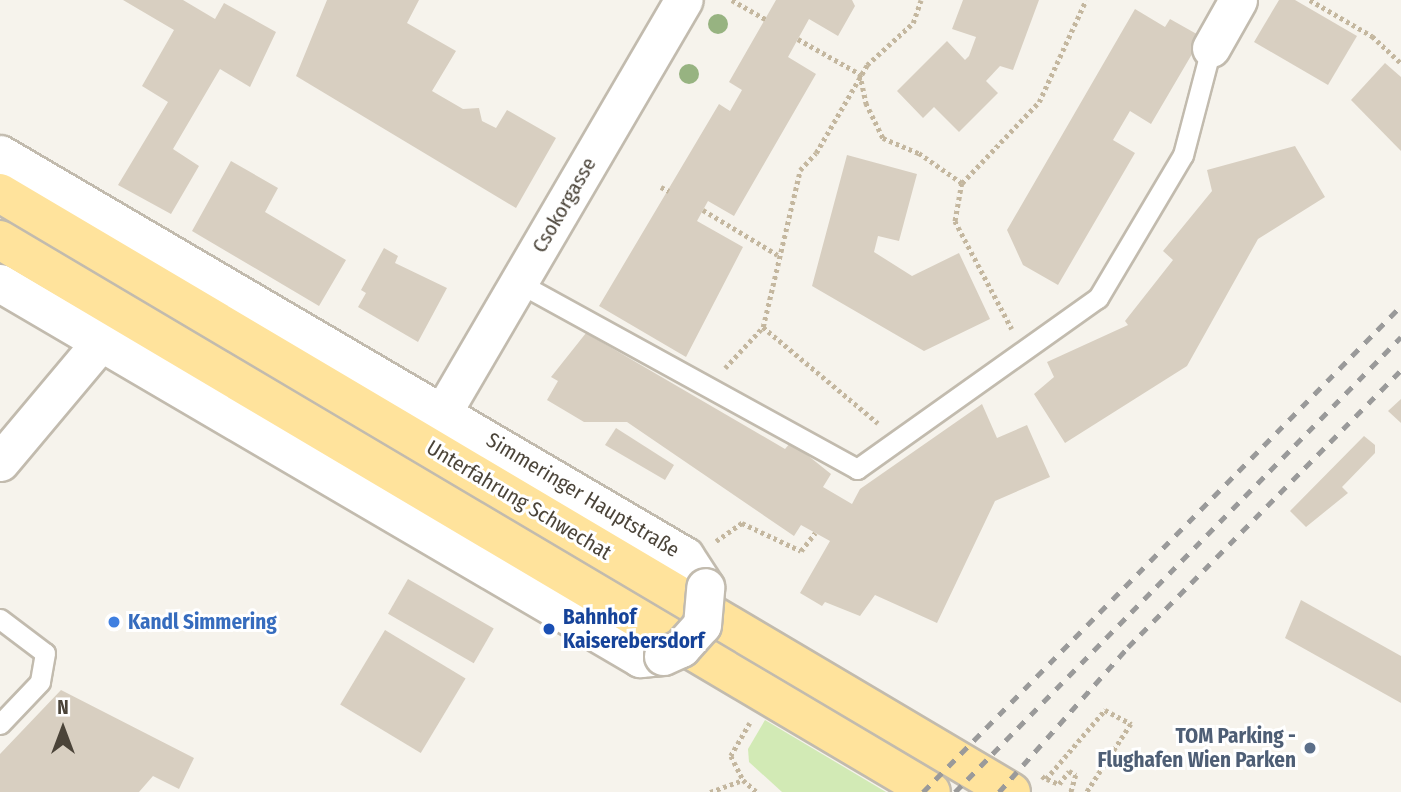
<!DOCTYPE html>
<html>
<head>
<meta charset="utf-8">
<style>
	body { margin:0 }
	#map { position:relative; width:1401px; height:792px; overflow:hidden; background:#f6f3ec; font-family:"Fira Sans Condensed",sans-serif }
	div>[style] { position:absolute }
	[style*='--x'] { left:calc(var(--x)*1px); top:calc(var(--y)*1px); width:calc(var(--w)*1px); rotate:calc(var(--a)*1deg) }
	.green>* { inset:0; background:#d2eab5 }
	.building>* { inset:0; background:#d8cfc1; transform-origin:0 0 }
	.path>* { height:4.5px; margin-top:-2.25px; transform-origin:0; background:repeating-linear-gradient(90deg,#c4b79f 0 3.5px,transparent 0 7px) }
	.roads { filter:drop-shadow(2px 0 #c2bbae) drop-shadow(-2px 0 #c2bbae) drop-shadow(0 2px #c2bbae) drop-shadow(0 -2px #c2bbae) }
	.lane>* { height:19px; margin:-9.5px; padding:0 9.5px; transform-origin:9.5px; border-radius:9.5px; background:#fff }
	.street>* { height:37px; margin:-18.5px; padding:0 18.5px; transform-origin:18.5px; border-radius:18.5px; background:#fff }
	.primary>* { height:38px; margin:-19px; padding:0 19px; transform-origin:19px; border-radius:19px; background:#ffe39c }
	.rail>* { height:5px; margin-top:-2.5px; transform-origin:0; background:repeating-linear-gradient(90deg,#9a9a9a 0 9px,transparent 0 18px) }
	.bridges { filter:drop-shadow(2px 0 #c2bbae) drop-shadow(-2px 0 #c2bbae) drop-shadow(0 2px #c2bbae) drop-shadow(0 -2px #c2bbae) }
	.street-bridge>* { height:37px; margin:-18.5px; padding:0 18.5px; transform-origin:18.5px; border-radius:18.5px; background:#fff }
	.trees>* { width:20px; height:20px; margin:-10px; border-radius:50%; background:#97b381 }
	.dots>* { width:19px; height:19px; translate:-50% -50%; box-sizing:border-box; border:4px solid #fff; border-radius:50% }
	span { translate:-50% -50%; white-space:nowrap; text-align:center; line-height:1.15; -webkit-text-stroke:6px #fff; paint-order:stroke }
	.street-label { font-size:21px; color:#4b4439 }
	.transit-label { font-size:21px; color:#164399; font-weight:700 }
	.left { translate:0 -50%; text-align:left }
	.shop-label { font-size:21px; color:#366cbe; font-weight:700 }
	.service-label { font-size:21px; color:#4e5e75; font-weight:700 }
	.right { translate:-100% -50%; text-align:right }
	.north { position:absolute; left:28px; top:694px; width:70px; height:70px; -webkit-text-stroke:5px #fff; paint-order:stroke; rotate:0deg; font-size:19px; font-weight:700; line-height:28px; text-align:center; color:#4b4439 }
	.north::after { content:''; display:block; margin:auto; width:24px; height:32px; background:#4b4439; clip-path:polygon(50% 0,100% 100%,50% 72%,0 100%) }
</style>
</head>
<body>
<div id="map">
	<div class="green">
		<div style="clip-path:polygon(765px 720px,886px 792px,782px 792px,749px 762px,748px 749px)"></div>
	</div>
	<div class="building">
		<div style="clip-path:polygon(123px 0,183px 0,215px 19px,224px 3px,276px 32px,250px 87px,220px 69px,173px 149px,199px 166px,171px 214px,118px 185px,168px 102px,142px 86px,174px 30px)"></div>
		<div style="clip-path:polygon(327px 0,419px 0,407px 23px,456px 51px,432px 91px,463px 109px,479px 108px,482px 121px,496px 128px,507px 110px,556px 138px,516px 208px,296px 76px)"></div>
		<div style="clip-path:polygon(776px 0,852px 0,855px 6px,838px 36px,809px 19px,788px 57px,816px 74px,734px 216px,708px 201px,697px 221px,743px 247px,686px 357px,599px 306px,719px 104px,730px 111px,742px 90px,729px 82px)"></div>
		<div style="clip-path:polygon(963px 0,1039px 0,1013px 70px,1000px 66px,986px 81px,998px 93px,959px 132px,934px 107px,923px 118px,897px 91px,947px 41px,965px 60px,969px 56px,976px 37px,952px 29px)"></div>
		<div style="clip-path:polygon(1279px 0,1295px 0,1357px 36px,1328px 85px,1254px 42px)"></div>
		<div style="clip-path:polygon(1135px 9px,1165px 27px,1170px 19px,1202px 37px,1151px 124px,1130px 111px,1113px 140px,1135px 153px,1058px 285px,1023px 265px,1007px 230px)"></div>
		<div style="clip-path:polygon(1385px 63px,1401px 77px,1401px 151px,1351px 100px)"></div>
		<div style="clip-path:polygon(1295px 146px,1325px 197px,1258px 239px,1187px 366px,1065px 443px,1034px 394px,1054px 377px,1047px 362px,1128px 325px,1125px 321px,1173px 260px,1163px 251px,1212px 191px,1207px 170px)"></div>
		<div style="clip-path:polygon(847px 155px,917px 174px,899px 241px,878px 236px,874px 252px,912px 276px,959px 253px,990px 319px,924px 351px,812px 286px)"></div>
		<div style="clip-path:polygon(231px 161px,278px 188px,265px 212px,346px 260px,319px 306px,192px 231px)"></div>
		<div style="clip-path:polygon(384px 248px,398px 256px,395px 263px,447px 288px,418px 342px,358px 307px,366px 293px,361px 290px)"></div>
		<div style="clip-path:polygon(586px 333px,785px 449px,791px 442px,831px 474px,823px 487px,852px 504px,860px 489px,982px 404px,997px 438px,1027px 425px,1050px 477px,995px 501px,937px 623px,875px 595px,860px 616px,825px 602px,822px 606px,800px 593px,830px 541px,801px 525px,794px 536px,627px 422px,584px 422px,547px 400px,558px 381px,551px 377px)"></div>
		<div style="clip-path:polygon(1401px 399px,1401px 423px,1388px 411px)"></div>
		<div style="clip-path:polygon(616px 428px,674px 465px,665px 480px,605px 445px)"></div>
		<div style="clip-path:polygon(1364px 436px,1375px 445px,1375px 453px,1342px 487px,1348px 493px,1306px 527px,1290px 511px)"></div>
		<div style="left:408px;top:579px;width:99px;height:40px;rotate:30deg"></div>
		<div style="clip-path:polygon(1301px 600px,1401px 656px,1401px 703px,1285px 638px)"></div>
		<div style="left:385px;top:630px;width:94px;height:87px;rotate:31deg"></div>
		<div style="clip-path:polygon(61px 690px,194px 758px,179px 789px,153px 776px,139px 792px,0 792px,0 754px)"></div>
	</div>
	<div class="path">
		<div style="--x:732;--y:0;--w:40;--a:29.7"></div>
		<div style="--x:1310;--y:0;--w:72;--a:30.1"></div>
		<div style="--x:1372;--y:36;--w:40;--a:43"></div>
		<div style="--x:798;--y:39;--w:71;--a:29.4"></div>
		<div style="--x:860;--y:74;--w:30;--a:78"></div>
		<div style="--x:866;--y:103;--w:39;--a:64"></div>
		<div style="--x:883;--y:138;--w:39;--a:23"></div>
		<div style="--x:919;--y:153;--w:52;--a:34.9"></div>
		<div style="--x:962;--y:183;--w:39;--a:100"></div>
		<div style="--x:955;--y:221;--w:122;--a:62.2"></div>
		<div style="--x:962;--y:183;--w:112;--a:-46.5"></div>
		<div style="--x:1039;--y:102;--w:112;--a:-65.3"></div>
		<div style="--x:661;--y:187;--w:9;--a:27"></div>
		<div style="--x:703;--y:210;--w:87;--a:31"></div>
		<div style="--x:763;--y:327;--w:150;--a:39.9"></div>
		<div style="--x:725;--y:368;--w:56;--a:-47.2"></div>
		<div style="--x:763;--y:327;--w:161;--a:-76.7"></div>
		<div style="--x:800;--y:170;--w:23;--a:-47"></div>
		<div style="--x:816;--y:153;--w:102;--a:-59.9"></div>
		<div style="--x:867;--y:65;--w:62;--a:-42.4"></div>
		<div style="--x:913;--y:23;--w:24;--a:-71"></div>
		<div style="--x:716;--y:541;--w:32;--a:-35"></div>
		<div style="--x:742;--y:523;--w:65;--a:25.4"></div>
		<div style="--x:801;--y:551;--w:23;--a:-52"></div>
		<div style="--x:750;--y:723;--w:38;--a:120"></div>
		<div style="--x:731;--y:756;--w:27;--a:63"></div>
		<div style="--x:743;--y:780;--w:18;--a:41"></div>
		<div style="--x:1042;--y:776;--w:5;--a:37"></div>
		<div style="--x:1046;--y:779;--w:91;--a:-49.5"></div>
		<div style="--x:1105;--y:710;--w:30;--a:28"></div>
		<div style="--x:1131;--y:724;--w:81;--a:122.9"></div>
		<div style="--x:1047;--y:779;--w:13;--a:23"></div>
		<div style="--x:1059;--y:784;--w:16;--a:-52"></div>
		<div style="--x:1069;--y:771;--w:8;--a:30"></div>
		<div style="--x:1076;--y:775;--w:18;--a:106"></div>
		<div style="--x:710;--y:792;--w:35;--a:-20"></div>
	</div>
	<div class="roads">
		<div class="lane">
			<div style="--x:519;--y:283;--w:386;--a:28.8"></div>
			<div style="--x:857;--y:469;--w:296;--a:-35.4"></div>
			<div style="--x:1098;--y:298;--w:166;--a:-59.3"></div>
			<div style="--x:1183;--y:155;--w:111;--a:-75.3"></div>
			<div style="--x:0;--y:619;--w:56;--a:37.1"></div>
			<div style="--x:45;--y:653;--w:29;--a:100"></div>
			<div style="--x:40;--y:682;--w:58;--a:133.6"></div>
		</div>
		<div class="street">
			<div style="--x:1211;--y:48;--w:55;--a:-60.6"></div>
			<div style="--x:0;--y:154;--w:794;--a:30.41"></div>
			<div style="--x:685;--y:556;--w:37;--a:57"></div>
			<div style="--x:0;--y:283;--w:742;--a:30.37"></div>
			<div style="--x:640;--y:658;--w:23;--a:-5"></div>
			<div style="--x:444;--y:410;--w:475;--a:-59.7"></div>
			<div style="--x:0;--y:462;--w:155;--a:-50"></div>
		</div>
		<div class="primary">
			<div style="--x:0;--y:193;--w:1175;--a:30.65"></div>
			<div style="--x:0;--y:240;--w:1082;--a:30.66"></div>
		</div>
	</div>
	<div class="rail">
		<div style="--x:923;--y:792;--w:682;--a:-45.48"></div>
		<div style="--x:955;--y:792;--w:637;--a:-45.57"></div>
		<div style="--x:999;--y:792;--w:194;--a:-48.3"></div>
		<div style="--x:1128;--y:647;--w:389;--a:-45.4"></div>
	</div>
	<div class="bridges">
		<div class="street-bridge">
			<div style="--x:663;--y:656;--w:20;--a:-24"></div>
			<div style="--x:681;--y:648;--w:31;--a:-48"></div>
			<div style="--x:702;--y:625;--w:38;--a:-85"></div>
		</div>
	</div>
	<div class="trees">
		<div style="left:718px;top:24px"></div>
		<div style="left:689px;top:74px"></div>
	</div>
	<div class="dots">
		<div style="left:114px;top:622px;background:#3f7fe0"></div>
		<div style="left:549px;top:629px;background:#1a4fb4"></div>
		<div style="left:1310px;top:748px;background:#5c6f8a"></div>
	</div>
	<div class="street-label">
		<span style="left:564px;top:205px;rotate:-60deg">Csokorgasse</span>
		<span style="left:583px;top:495px;rotate:31deg">Simmeringer Hauptstraße</span>
		<span style="left:519px;top:500px;rotate:31deg">Unterfahrung Schwechat</span>
	</div>
	<div class="transit-label">
		<span class="left" style="left:563px;top:629px">Bahnhof<br>Kaiserebersdorf</span>
	</div>
	<div class="shop-label">
		<span class="left" style="left:128px;top:622px">Kandl Simmering</span>
	</div>
	<div class="service-label">
		<span class="right" style="left:1296px;top:748px">TOM Parking -<br>Flughafen Wien Parken</span>
	</div>
	<div class="north">N</div>
</div>
</body>
</html>
